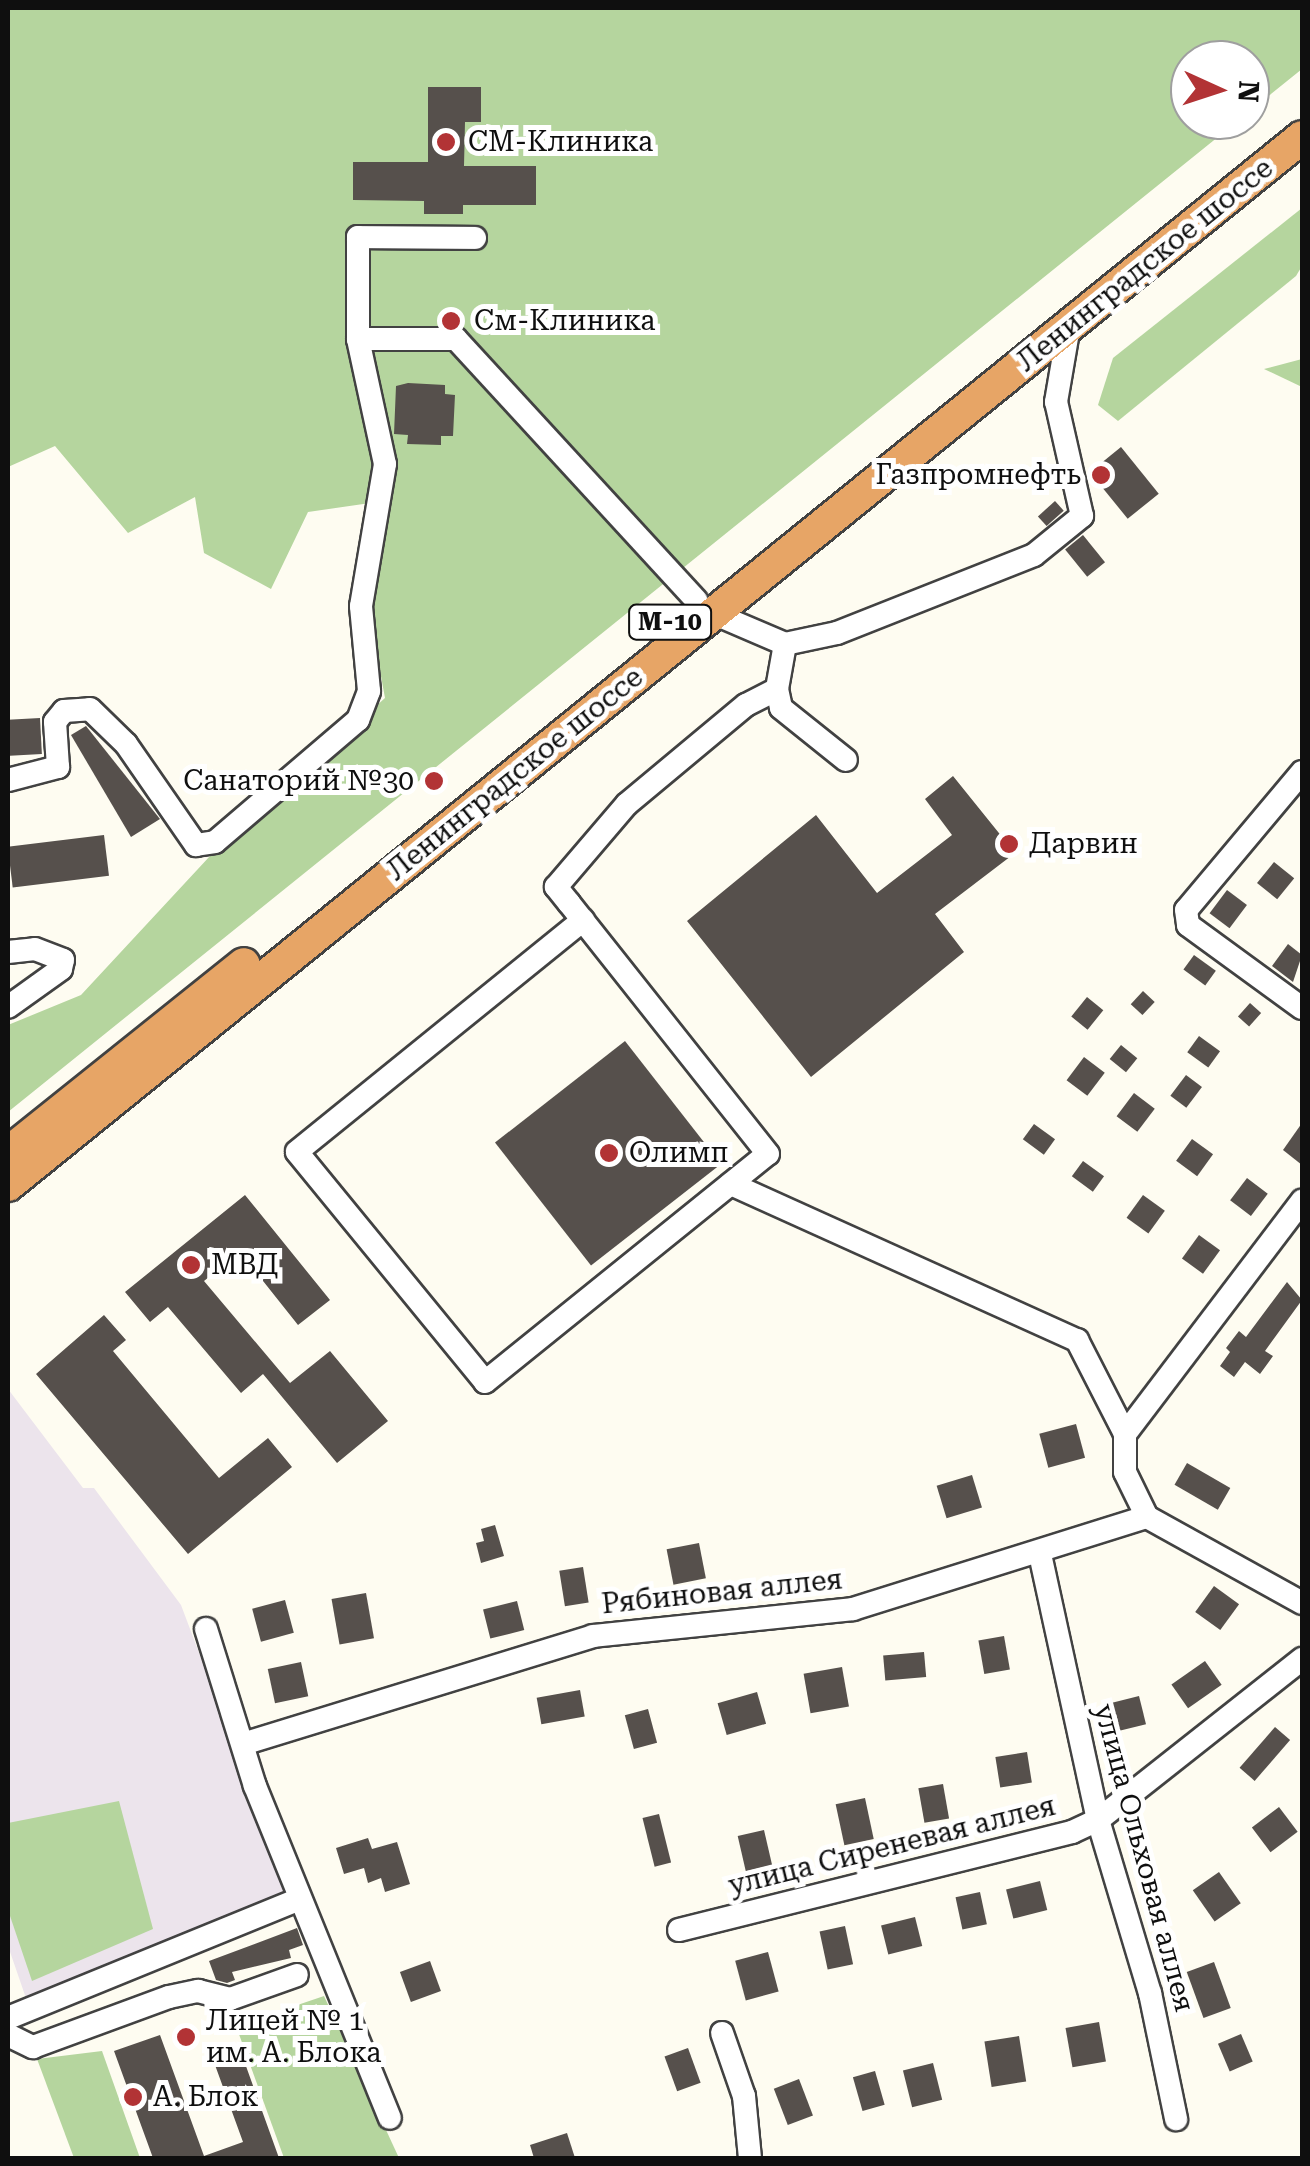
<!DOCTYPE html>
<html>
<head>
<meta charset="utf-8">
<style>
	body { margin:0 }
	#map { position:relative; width:1310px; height:2166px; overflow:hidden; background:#fefcf1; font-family:"Roboto Serif",serif }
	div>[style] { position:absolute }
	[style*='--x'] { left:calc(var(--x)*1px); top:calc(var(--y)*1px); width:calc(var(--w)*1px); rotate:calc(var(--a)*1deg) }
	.industrial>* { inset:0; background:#ece4ec }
	.forest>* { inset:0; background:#b5d59e }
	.building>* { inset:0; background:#56504c; transform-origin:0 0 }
	.roads { filter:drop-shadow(2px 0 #424242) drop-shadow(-2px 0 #424242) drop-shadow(0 2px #424242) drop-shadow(0 -2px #424242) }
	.minor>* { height:22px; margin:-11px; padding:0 11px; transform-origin:11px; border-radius:11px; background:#fff }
	.highway>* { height:32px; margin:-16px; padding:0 16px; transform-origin:16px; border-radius:16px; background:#e7a566 }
	.dots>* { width:28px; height:28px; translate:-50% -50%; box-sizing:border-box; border:5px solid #fff; border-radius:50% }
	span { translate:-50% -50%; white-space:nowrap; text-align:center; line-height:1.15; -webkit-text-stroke:10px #fff; paint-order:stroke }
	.shield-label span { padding:2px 8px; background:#fff; border:2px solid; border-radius:8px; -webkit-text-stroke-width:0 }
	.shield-label { font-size:25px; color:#0f0f0f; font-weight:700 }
	.poi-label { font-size:28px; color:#0f0f0f }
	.left { translate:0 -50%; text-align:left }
	.right { translate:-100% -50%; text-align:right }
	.street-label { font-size:28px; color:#0f0f0f }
	.frame { position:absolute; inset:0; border:10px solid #0f0f0f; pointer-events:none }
	.north { position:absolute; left:1170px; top:40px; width:100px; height:100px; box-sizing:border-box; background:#fff; border:2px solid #9f9f9f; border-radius:50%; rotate:93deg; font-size:28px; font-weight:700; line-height:40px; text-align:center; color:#0f0f0f }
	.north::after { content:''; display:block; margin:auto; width:35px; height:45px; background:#b23335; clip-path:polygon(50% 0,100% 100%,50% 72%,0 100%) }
</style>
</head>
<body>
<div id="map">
	<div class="industrial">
		<div style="clip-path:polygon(8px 1389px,83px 1488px,94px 1488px,181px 1605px,288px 1889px,28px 2004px,8px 1946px)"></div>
	</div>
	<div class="forest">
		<div style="clip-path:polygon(8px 8px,1302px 8px,1302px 69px,1250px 111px,1250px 60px,1190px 60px,1190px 120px,1239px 120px,8px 1112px,8px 1025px,81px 995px,210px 856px,385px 698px,368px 606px,391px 500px,308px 512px,271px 589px,204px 553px,195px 497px,128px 533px,55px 446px,8px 467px)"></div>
		<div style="clip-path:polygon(1302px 208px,1302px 266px,1296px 276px,1118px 421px,1098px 405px,1113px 358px)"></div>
		<div style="clip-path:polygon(1302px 359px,1302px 387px,1264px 369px)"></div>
		<div style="clip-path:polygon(119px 1801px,153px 1929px,32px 1981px,8px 1910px,8px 1823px)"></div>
		<div style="clip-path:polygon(324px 1996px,399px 2158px,284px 2158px,236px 2026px)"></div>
		<div style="clip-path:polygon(102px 2051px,140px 2158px,74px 2158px,37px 2059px)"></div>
	</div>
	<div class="building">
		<div style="clip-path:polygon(428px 87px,481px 87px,481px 122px,465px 122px,464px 166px,536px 166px,536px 205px,463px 205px,463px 214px,424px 214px,424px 201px,353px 200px,353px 162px,428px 162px)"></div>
		<div style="clip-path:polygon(408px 383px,445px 385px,445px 394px,455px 395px,453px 436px,441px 436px,441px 445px,407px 444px,408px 435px,394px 434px,396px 386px)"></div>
		<div style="left:1121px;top:447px;width:60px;height:40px;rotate:51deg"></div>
		<div style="left:1055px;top:501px;width:13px;height:23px;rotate:48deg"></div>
		<div style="left:1083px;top:535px;width:35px;height:23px;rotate:51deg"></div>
		<div style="left:40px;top:718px;width:36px;height:32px;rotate:87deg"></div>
		<div style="clip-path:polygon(86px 726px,160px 819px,131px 837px,71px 735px)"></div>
		<div style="clip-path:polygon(953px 776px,1015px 853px,935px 914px,964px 952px,811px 1077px,687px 921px,816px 815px,877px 893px,952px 835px,925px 799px)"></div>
		<div style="left:104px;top:835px;width:41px;height:97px;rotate:83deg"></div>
		<div style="left:1274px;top:862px;width:26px;height:27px;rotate:39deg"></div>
		<div style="left:1227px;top:890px;width:25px;height:29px;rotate:37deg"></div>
		<div style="clip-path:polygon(1288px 944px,1302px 955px,1293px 982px,1272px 966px)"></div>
		<div style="left:1194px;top:955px;width:27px;height:18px;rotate:36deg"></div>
		<div style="left:1143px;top:991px;width:16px;height:18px;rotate:43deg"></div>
		<div style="left:1087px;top:997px;width:21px;height:25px;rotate:39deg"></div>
		<div style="left:1250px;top:1003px;width:15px;height:18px;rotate:42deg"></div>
		<div style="left:1199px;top:1036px;width:26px;height:20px;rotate:36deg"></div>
		<div style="left:625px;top:1041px;width:156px;height:165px;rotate:52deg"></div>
		<div style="left:1121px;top:1045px;width:21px;height:18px;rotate:39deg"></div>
		<div style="left:1084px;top:1057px;width:26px;height:29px;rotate:37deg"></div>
		<div style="left:1186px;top:1075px;width:20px;height:26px;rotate:37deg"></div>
		<div style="left:1134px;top:1093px;width:26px;height:29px;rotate:37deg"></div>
		<div style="clip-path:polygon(1302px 1123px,1302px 1165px,1283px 1150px)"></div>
		<div style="left:1034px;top:1124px;width:26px;height:19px;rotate:36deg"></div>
		<div style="left:1192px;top:1139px;width:26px;height:27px;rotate:36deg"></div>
		<div style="left:1083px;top:1161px;width:26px;height:19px;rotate:36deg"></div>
		<div style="left:1247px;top:1178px;width:26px;height:28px;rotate:37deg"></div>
		<div style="clip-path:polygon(245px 1195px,330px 1300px,298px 1325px,240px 1252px,204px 1281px,290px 1383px,330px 1351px,388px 1421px,337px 1463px,263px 1374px,241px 1393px,168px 1307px,150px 1322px,125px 1292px)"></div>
		<div style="left:1143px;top:1195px;width:27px;height:28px;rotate:36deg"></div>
		<div style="left:1199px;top:1235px;width:26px;height:29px;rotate:36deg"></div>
		<div style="clip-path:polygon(1287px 1282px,1302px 1300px,1265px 1351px,1273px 1356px,1260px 1374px,1245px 1362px,1234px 1377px,1220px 1366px,1230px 1352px,1226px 1348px,1239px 1331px,1246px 1337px)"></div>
		<div style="clip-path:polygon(104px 1315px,126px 1340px,113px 1351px,219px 1478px,268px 1438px,292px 1467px,188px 1554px,36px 1374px)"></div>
		<div style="left:1076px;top:1424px;width:35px;height:38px;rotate:75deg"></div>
		<div style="left:1187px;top:1463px;width:50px;height:25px;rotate:30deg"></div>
		<div style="left:972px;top:1475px;width:34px;height:37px;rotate:73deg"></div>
		<div style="clip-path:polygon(495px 1525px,504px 1556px,481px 1563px,476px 1543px,484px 1541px,481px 1529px)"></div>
		<div style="left:699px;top:1543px;width:36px;height:33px;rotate:79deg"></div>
		<div style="left:583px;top:1567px;width:36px;height:24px;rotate:81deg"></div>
		<div style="left:1214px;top:1586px;width:31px;height:32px;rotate:36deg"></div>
		<div style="left:366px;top:1593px;width:46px;height:35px;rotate:80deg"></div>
		<div style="left:285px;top:1600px;width:34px;height:34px;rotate:75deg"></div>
		<div style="left:517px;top:1601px;width:30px;height:35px;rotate:76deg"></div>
		<div style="left:1004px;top:1636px;width:34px;height:26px;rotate:80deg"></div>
		<div style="left:924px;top:1652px;width:25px;height:41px;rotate:85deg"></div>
		<div style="left:1205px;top:1661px;width:29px;height:41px;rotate:55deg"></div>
		<div style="left:301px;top:1662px;width:35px;height:34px;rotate:78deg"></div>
		<div style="left:842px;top:1667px;width:40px;height:39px;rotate:80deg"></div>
		<div style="left:580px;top:1690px;width:27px;height:44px;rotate:80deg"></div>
		<div style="left:757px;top:1692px;width:33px;height:41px;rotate:74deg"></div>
		<div style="left:1139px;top:1696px;width:29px;height:41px;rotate:76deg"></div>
		<div style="left:648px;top:1709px;width:35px;height:24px;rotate:75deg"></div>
		<div style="left:1275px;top:1727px;width:20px;height:54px;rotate:41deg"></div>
		<div style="left:1027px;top:1752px;width:31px;height:32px;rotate:81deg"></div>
		<div style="left:943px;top:1784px;width:35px;height:25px;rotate:80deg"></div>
		<div style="left:865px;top:1798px;width:42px;height:30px;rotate:78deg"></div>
		<div style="left:1279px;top:1807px;width:31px;height:34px;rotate:53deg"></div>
		<div style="left:659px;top:1814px;width:50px;height:17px;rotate:76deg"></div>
		<div style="left:764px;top:1830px;width:36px;height:27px;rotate:77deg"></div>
		<div style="clip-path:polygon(368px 1838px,372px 1849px,397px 1842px,410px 1884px,385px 1892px,381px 1878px,368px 1883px,364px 1868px,344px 1874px,336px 1848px)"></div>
		<div style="left:1219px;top:1872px;width:38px;height:32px;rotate:55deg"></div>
		<div style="left:1040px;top:1881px;width:30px;height:35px;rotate:76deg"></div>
		<div style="left:980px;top:1892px;width:33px;height:25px;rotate:78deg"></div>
		<div style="left:915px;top:1917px;width:30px;height:35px;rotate:76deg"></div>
		<div style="left:845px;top:1926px;width:39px;height:26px;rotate:78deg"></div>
		<div style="clip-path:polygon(297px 1928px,303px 1945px,289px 1950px,291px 1958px,232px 1972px,235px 1980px,227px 1983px,216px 1980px,209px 1961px)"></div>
		<div style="left:768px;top:1952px;width:41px;height:34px;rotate:75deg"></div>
		<div style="left:430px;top:1961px;width:32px;height:32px;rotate:70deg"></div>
		<div style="left:1214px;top:1962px;width:49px;height:29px;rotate:70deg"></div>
		<div style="left:1099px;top:2022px;width:40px;height:34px;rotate:80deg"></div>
		<div style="left:1241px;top:2034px;width:30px;height:25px;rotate:67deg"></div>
		<div style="clip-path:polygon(160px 2035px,204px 2156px,243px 2142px,215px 2065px,242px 2055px,279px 2158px,153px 2158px,114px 2051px)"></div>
		<div style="left:1019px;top:2036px;width:46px;height:35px;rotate:81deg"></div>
		<div style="left:688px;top:2048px;width:37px;height:25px;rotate:70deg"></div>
		<div style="left:933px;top:2063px;width:38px;height:31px;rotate:76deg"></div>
		<div style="left:875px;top:2071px;width:35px;height:23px;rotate:74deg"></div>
		<div style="left:799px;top:2079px;width:39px;height:27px;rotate:69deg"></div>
		<div style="clip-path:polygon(567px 2133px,575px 2158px,534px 2158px,530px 2145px)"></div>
	</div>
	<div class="roads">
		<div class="minor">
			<div style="--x:358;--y:339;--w:102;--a:-90"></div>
			<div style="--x:358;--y:237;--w:117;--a:0.5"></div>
			<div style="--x:715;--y:614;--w:76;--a:23.2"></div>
			<div style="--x:785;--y:644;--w:53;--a:-11.9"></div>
			<div style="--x:837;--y:633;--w:212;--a:-21.6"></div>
			<div style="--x:1034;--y:555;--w:62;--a:-39.1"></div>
			<div style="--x:1082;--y:516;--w:117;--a:-102.8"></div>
			<div style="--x:1056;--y:402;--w:77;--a:-80.3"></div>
			<div style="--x:785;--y:644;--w:46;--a:100.1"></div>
			<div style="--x:777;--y:689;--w:19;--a:78"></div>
			<div style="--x:781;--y:708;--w:83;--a:38.7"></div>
			<div style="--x:1302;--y:772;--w:180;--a:130"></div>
			<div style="--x:1186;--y:910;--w:15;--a:82"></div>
			<div style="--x:1188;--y:925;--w:141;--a:36.1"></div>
			<div style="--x:8;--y:780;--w:52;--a:-14.6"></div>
			<div style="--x:58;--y:767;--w:45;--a:-93.8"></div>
			<div style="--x:55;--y:722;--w:14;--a:-51"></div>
			<div style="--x:64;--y:711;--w:26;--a:-4"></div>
			<div style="--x:90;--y:709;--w:50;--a:44.2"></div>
			<div style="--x:126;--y:744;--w:123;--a:55.3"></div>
			<div style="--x:196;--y:845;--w:19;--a:-9"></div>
			<div style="--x:215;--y:842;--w:188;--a:-40.5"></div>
			<div style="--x:358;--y:720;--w:31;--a:-69"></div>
			<div style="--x:369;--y:691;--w:85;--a:-95.4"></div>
			<div style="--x:361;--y:606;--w:144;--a:-80.4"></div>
			<div style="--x:385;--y:464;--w:128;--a:-102.2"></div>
			<div style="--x:358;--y:339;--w:98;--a:0"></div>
			<div style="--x:456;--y:339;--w:355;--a:47.4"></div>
			<div style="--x:583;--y:920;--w:368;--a:141"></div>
			<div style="--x:297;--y:1152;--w:297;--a:50.7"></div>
			<div style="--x:485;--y:1382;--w:363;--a:-38.9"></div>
			<div style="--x:768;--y:1154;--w:320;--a:-128.4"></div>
			<div style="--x:569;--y:903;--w:21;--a:-129"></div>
			<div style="--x:556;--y:887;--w:109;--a:-49.5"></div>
			<div style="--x:627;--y:804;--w:155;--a:-39.8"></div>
			<div style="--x:746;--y:705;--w:35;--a:-27"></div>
			<div style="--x:8;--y:952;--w:27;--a:-6"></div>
			<div style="--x:35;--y:949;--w:30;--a:21"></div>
			<div style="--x:63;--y:960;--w:9;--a:103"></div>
			<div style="--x:61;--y:969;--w:65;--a:144.4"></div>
			<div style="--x:731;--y:1184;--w:380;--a:24.3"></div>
			<div style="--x:1077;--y:1340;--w:106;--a:62.9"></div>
			<div style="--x:1147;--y:1517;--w:50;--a:-116.1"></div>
			<div style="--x:1125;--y:1472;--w:38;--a:-90"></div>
			<div style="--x:1125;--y:1434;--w:293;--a:-52.8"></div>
			<div style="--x:1147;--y:1517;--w:177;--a:29"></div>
			<div style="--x:1040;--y:1554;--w:272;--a:77.7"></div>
			<div style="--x:1098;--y:1820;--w:181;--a:73.3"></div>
			<div style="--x:1150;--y:1993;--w:129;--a:78.3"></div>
			<div style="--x:206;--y:1629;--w:164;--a:72.7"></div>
			<div style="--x:255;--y:1786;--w:358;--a:67.9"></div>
			<div style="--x:246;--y:1743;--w:363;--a:-17.1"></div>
			<div style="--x:593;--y:1636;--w:261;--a:-5.9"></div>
			<div style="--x:853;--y:1609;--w:308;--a:-17.4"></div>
			<div style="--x:679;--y:1930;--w:405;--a:-14"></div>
			<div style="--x:1072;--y:1832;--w:29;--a:-25"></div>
			<div style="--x:1098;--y:1820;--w:260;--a:-38.3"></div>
			<div style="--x:8;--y:2018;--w:315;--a:-22.2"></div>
			<div style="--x:722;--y:2033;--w:67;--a:70.8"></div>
			<div style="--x:744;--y:2096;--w:62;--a:84.5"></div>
			<div style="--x:8;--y:2035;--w:28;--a:26"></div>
			<div style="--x:33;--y:2047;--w:145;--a:-20.2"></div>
			<div style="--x:169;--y:1997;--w:30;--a:-12"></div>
			<div style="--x:198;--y:1991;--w:33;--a:14"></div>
			<div style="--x:230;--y:1999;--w:71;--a:-19.7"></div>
		</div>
		<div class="highway">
			<div style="--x:8;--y:1153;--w:302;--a:-38.7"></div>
			<div style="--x:8;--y:1185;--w:1665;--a:-39"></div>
		</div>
	</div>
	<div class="dots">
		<div style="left:446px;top:142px;background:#b23335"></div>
		<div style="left:451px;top:321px;background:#b23335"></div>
		<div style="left:1101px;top:475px;background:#b23335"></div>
		<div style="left:434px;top:781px;background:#b23335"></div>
		<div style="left:1009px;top:844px;background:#b23335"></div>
		<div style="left:609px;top:1153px;background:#b23335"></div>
		<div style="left:191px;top:1265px;background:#b23335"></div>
		<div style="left:186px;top:2037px;background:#b23335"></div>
		<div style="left:133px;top:2097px;background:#b23335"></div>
	</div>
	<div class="shield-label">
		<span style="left:670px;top:622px">М-10</span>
	</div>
	<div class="poi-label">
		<span class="left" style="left:468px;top:142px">СМ-Клиника</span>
		<span class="left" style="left:474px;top:321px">См-Клиника</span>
		<span class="right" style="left:1081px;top:475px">Газпромнефть</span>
		<span class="right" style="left:414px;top:781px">Санаторий №30</span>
		<span class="left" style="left:1029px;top:844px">Дарвин</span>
		<span class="left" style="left:629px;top:1153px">Олимп</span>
		<span class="left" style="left:211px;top:1265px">МВД</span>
		<span class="left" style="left:206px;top:2037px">Лицей № 1<br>им. А. Блока</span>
		<span class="left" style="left:153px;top:2097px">А. Блок</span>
	</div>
	<div class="street-label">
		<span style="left:1145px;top:265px;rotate:-39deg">Ленинградское шоссе</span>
		<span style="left:515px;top:774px;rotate:-39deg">Ленинградское шоссе</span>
		<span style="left:722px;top:1592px;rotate:-6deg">Рябиновая аллея</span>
		<span style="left:892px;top:1846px;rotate:-14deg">улица Сиреневая аллея</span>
		<span style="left:1144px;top:1858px;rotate:75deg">улица Ольховая аллея</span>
	</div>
	<div class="frame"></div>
	<div class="north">N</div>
</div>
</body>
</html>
